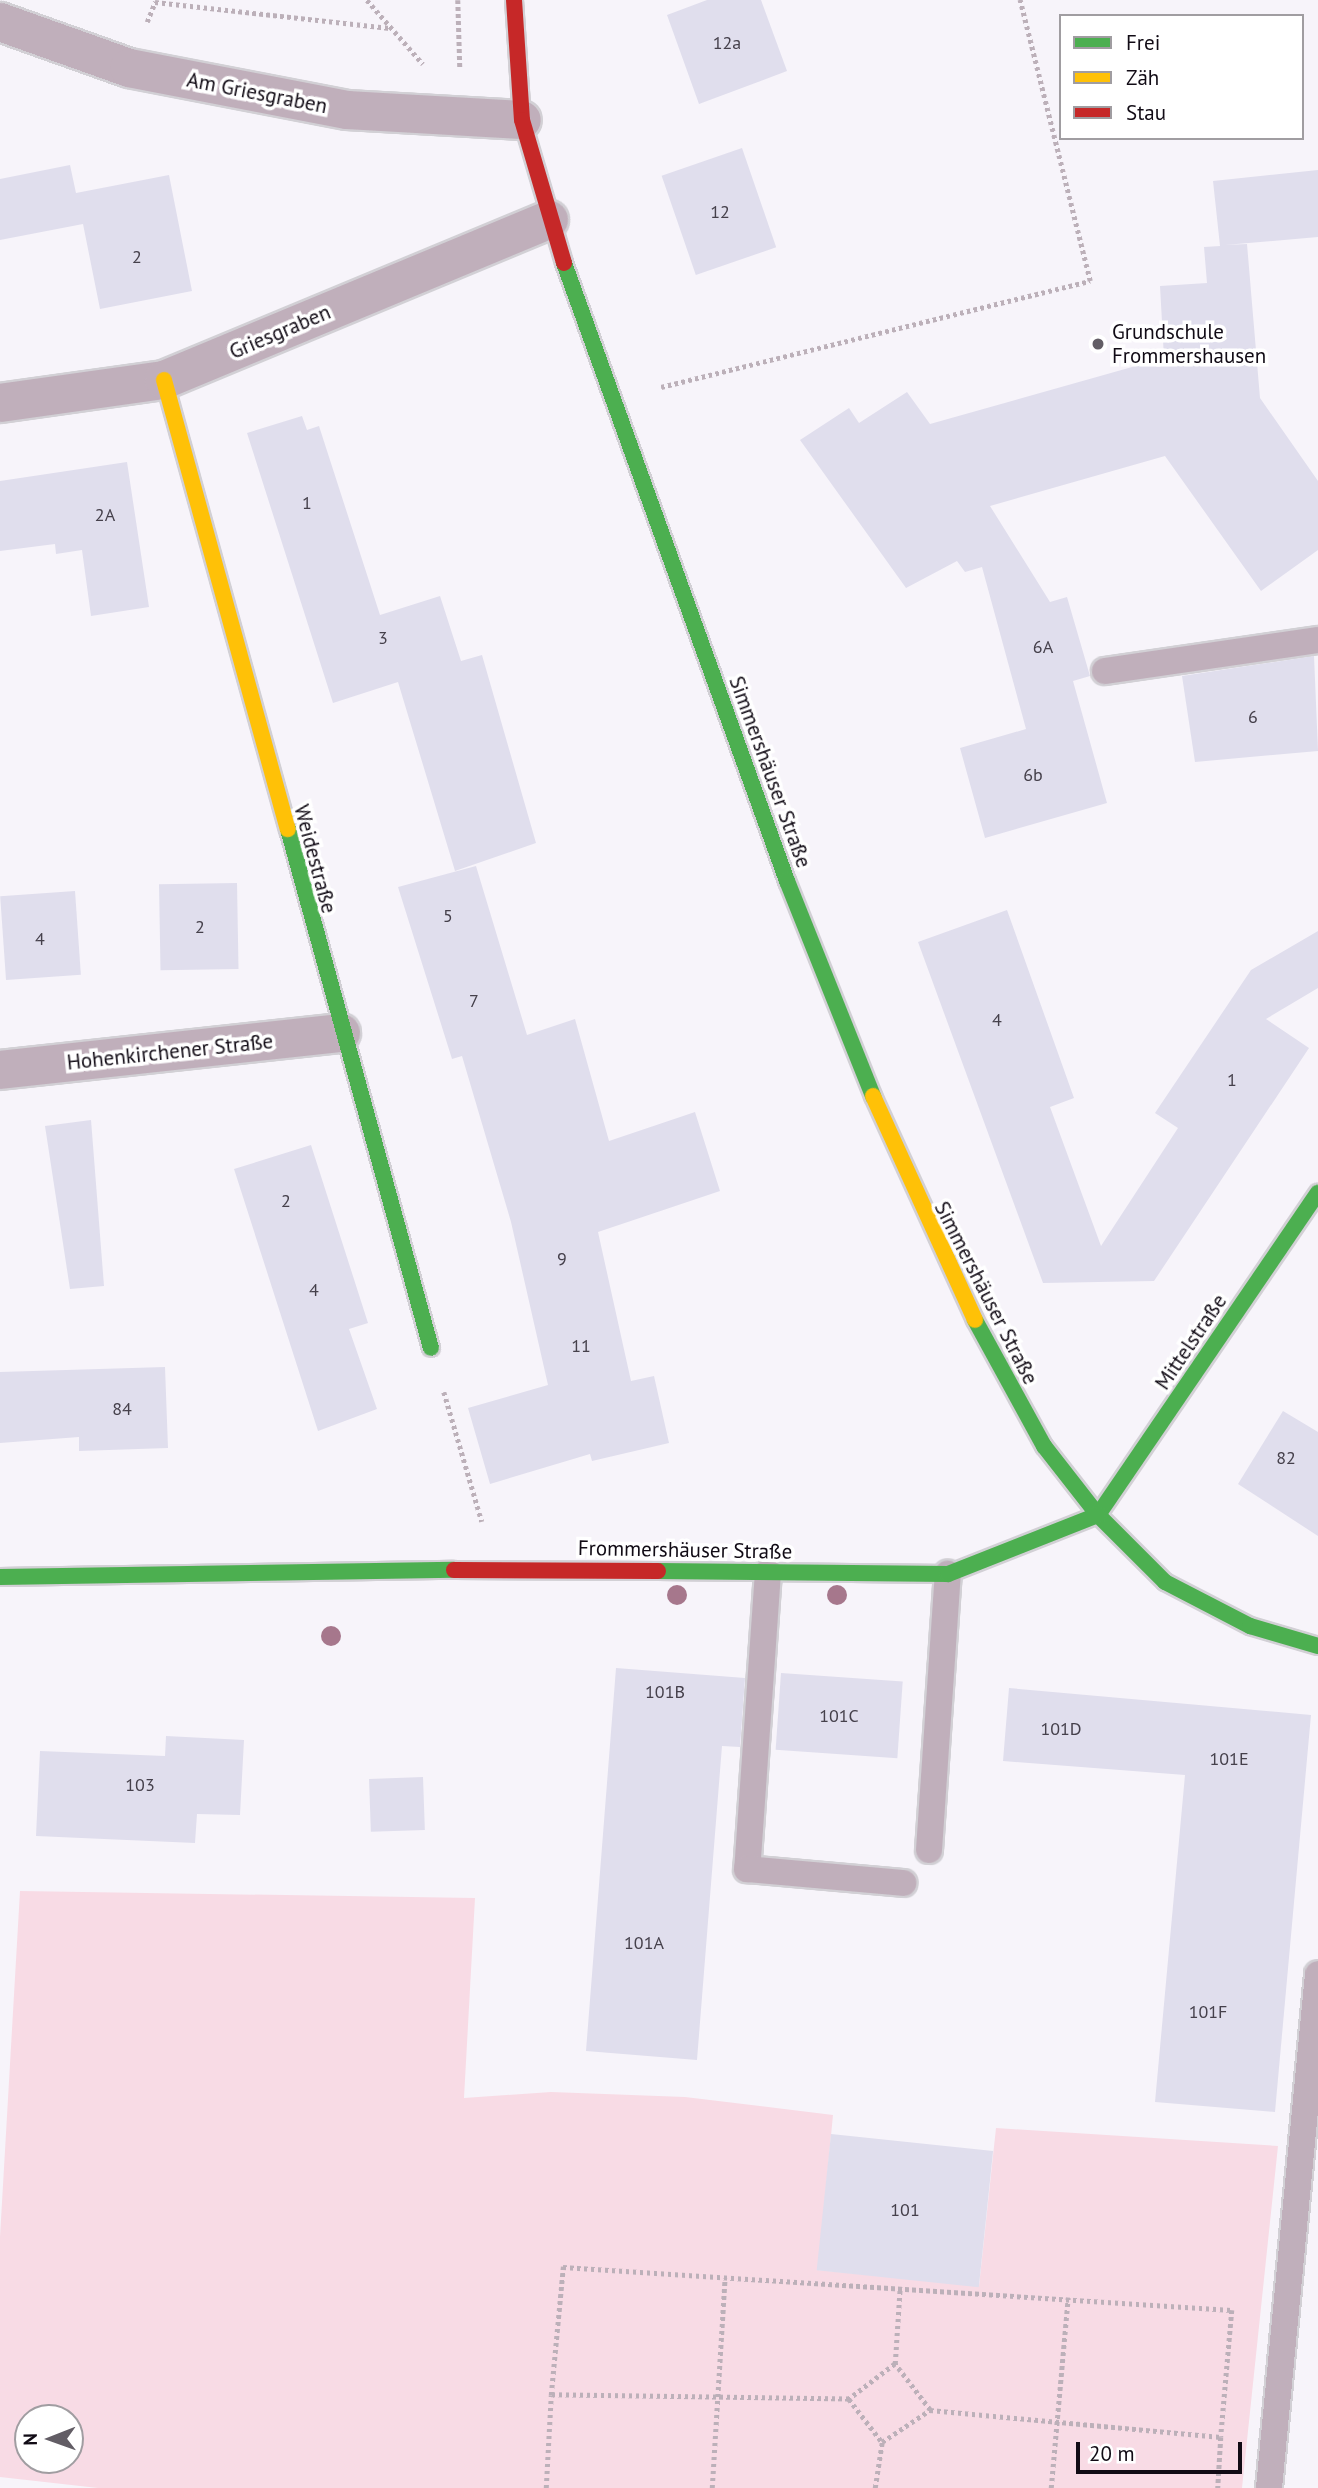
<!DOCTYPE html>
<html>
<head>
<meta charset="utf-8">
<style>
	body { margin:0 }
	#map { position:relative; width:1318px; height:2488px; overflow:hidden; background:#f7f4fa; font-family:"PT Sans",sans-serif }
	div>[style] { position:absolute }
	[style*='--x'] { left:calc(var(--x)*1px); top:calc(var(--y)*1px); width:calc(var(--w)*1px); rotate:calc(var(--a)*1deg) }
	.green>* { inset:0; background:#f8dbe5 }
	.building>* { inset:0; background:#e0deed; transform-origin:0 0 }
	.path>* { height:4.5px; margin-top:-2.25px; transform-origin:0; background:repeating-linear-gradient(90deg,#bcb0b9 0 3.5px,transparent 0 7px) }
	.roads { filter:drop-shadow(2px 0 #d2d0d5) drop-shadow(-2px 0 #d2d0d5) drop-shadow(0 2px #d2d0d5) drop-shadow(0 -2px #d2d0d5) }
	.lane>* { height:26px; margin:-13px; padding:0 13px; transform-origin:13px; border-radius:13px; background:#c0afbb }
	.street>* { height:38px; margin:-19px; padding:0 19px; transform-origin:19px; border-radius:19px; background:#c0afbb }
	.fast>* { height:16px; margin:-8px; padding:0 8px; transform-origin:8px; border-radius:8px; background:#4caf50 }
	.slow>* { height:16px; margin:-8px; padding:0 8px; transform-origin:8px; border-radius:8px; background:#ffc107 }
	.jam>* { height:16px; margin:-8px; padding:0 8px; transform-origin:8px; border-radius:8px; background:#c62828 }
	.trees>* { width:20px; height:20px; margin:-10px; border-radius:50%; background:#a6778c }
	.dots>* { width:19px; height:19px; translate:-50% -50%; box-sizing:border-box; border:4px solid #fff; border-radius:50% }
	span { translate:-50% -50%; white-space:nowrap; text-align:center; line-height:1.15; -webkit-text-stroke:7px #fff; paint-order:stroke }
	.number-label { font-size:18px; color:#45404b }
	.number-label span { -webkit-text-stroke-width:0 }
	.street-label { font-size:21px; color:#110b15 }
	.poi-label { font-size:21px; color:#110b15 }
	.left { translate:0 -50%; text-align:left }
	.legend { position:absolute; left:1059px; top:14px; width:245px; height:126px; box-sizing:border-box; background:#fff; border:2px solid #a09da1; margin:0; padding:9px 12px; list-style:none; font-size:21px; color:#110b15 }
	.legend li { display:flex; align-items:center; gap:14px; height:35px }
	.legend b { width:35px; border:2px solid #a09da1 }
	.north { position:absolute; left:14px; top:2404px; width:70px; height:70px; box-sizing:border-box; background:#fff; border:2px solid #a09da1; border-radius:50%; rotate:269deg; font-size:19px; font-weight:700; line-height:28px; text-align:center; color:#110b15 }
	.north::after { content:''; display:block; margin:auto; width:24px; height:32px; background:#625d65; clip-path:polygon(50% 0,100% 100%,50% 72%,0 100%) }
	.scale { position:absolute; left:1076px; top:2442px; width:166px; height:32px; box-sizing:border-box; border:4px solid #110b15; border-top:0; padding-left:9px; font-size:21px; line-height:24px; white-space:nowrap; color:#110b15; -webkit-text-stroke:5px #fff; paint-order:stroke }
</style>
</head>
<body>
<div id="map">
	<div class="green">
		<div style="clip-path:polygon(evenodd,20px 1891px,475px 1898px,464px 2098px,551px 2092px,685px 2097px,833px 2115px,818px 2270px,979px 2286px,996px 2128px,1278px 2146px,1242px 2488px,98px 2488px,0 2477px,0 2237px,20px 1891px,28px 2418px,70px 2418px,70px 2460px,28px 2460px,28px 2418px)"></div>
	</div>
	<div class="building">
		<div style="clip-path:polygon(707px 0,761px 0,787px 71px,699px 104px,667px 15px)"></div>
		<div style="left:742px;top:148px;width:105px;height:85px;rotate:71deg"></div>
		<div style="clip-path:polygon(70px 165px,76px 193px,169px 175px,192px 291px,100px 309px,83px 224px,0 240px,0 179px)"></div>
		<div style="clip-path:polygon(1318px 170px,1318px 237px,1225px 245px,1247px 244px,1260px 398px,1318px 481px,1318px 550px,1261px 591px,1165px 456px,990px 506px,1050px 602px,1067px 597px,1090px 676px,1073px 681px,1107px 803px,985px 838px,960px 748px,1026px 729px,982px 567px,965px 572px,957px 561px,906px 588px,800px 440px,849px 408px,859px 423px,907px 392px,930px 424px,1164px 358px,1160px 286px,1207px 283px,1204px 247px,1220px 246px,1213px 181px)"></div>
		<div style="clip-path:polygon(302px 416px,307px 430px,319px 426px,380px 615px,440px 596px,461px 661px,482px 655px,536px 843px,455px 871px,398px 682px,333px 703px,247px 433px)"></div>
		<div style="clip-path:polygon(127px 462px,149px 607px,91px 616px,82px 550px,56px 554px,55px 544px,0 551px,0 481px)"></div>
		<div style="clip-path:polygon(1314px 656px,1318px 751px,1195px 762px,1182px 676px)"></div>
		<div style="clip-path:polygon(476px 866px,527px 1035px,575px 1019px,609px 1141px,695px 1112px,720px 1191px,598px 1232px,631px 1381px,654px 1376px,669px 1443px,592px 1461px,590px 1454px,490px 1484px,468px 1408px,548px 1385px,511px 1222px,462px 1056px,452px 1059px,398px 887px)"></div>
		<div style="left:237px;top:883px;width:86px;height:78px;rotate:89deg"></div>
		<div style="left:75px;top:891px;width:84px;height:75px;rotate:86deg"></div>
		<div style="clip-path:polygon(1007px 910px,1074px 1098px,1050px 1107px,1101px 1246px,1178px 1128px,1155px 1113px,1251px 970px,1318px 931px,1318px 988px,1266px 1019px,1309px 1048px,1154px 1281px,1043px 1283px,918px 942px)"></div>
		<div style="clip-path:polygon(91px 1120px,104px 1286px,70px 1289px,45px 1126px)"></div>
		<div style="clip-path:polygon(311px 1145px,368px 1323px,349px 1329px,377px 1409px,318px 1431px,234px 1169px)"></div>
		<div style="clip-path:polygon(165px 1367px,168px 1448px,79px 1451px,79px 1437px,0 1443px,0 1372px)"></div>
		<div style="clip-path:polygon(1283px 1411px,1318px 1432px,1318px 1536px,1238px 1484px)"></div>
		<div style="clip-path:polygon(616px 1668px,745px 1678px,740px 1747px,722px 1746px,697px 2060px,586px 2051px)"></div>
		<div style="left:781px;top:1673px;width:122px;height:77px;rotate:4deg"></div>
		<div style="clip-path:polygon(1009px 1688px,1311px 1715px,1275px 2112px,1155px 2102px,1185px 1775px,1003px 1761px)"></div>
		<div style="clip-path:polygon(166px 1736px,244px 1740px,240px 1815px,197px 1814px,195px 1843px,36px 1836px,40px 1751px,165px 1756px)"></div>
		<div style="left:423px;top:1777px;width:53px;height:54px;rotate:88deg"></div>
		<div style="left:831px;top:2134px;width:163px;height:137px;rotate:6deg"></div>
	</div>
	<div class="path">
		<div style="--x:367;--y:0;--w:85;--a:48.8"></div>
		<div style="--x:458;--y:0;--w:69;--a:88.3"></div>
		<div style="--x:147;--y:22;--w:22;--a:-68"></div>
		<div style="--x:155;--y:2;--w:236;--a:6.3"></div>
		<div style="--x:661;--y:387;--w:442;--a:-13.9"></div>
		<div style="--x:1090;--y:281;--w:290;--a:-104"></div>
		<div style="--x:444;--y:1392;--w:135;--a:73.7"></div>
		<div style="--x:895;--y:2364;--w:77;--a:-86.3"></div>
		<div style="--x:849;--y:2399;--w:54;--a:52.5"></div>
		<div style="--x:882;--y:2442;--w:58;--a:-33.7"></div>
		<div style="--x:930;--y:2410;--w:58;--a:-127.3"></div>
		<div style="--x:895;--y:2364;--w:58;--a:142.7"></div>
		<div style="--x:849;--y:2399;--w:298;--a:-179.2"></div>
		<div style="--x:551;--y:2395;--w:129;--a:-84.6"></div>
		<div style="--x:563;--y:2267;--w:670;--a:3.68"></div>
		<div style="--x:1232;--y:2310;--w:127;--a:95"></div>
		<div style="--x:930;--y:2410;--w:292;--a:5.3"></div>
		<div style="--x:1221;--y:2437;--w:51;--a:93.4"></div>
		<div style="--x:546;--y:2488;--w:93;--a:-86.9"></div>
		<div style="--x:712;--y:2488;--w:210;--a:-86.5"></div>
		<div style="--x:875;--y:2488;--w:47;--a:-81.3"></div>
		<div style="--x:1051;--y:2488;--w:191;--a:-84.9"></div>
	</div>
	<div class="roads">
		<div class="lane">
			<div style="--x:1105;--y:671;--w:215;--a:-8.3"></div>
			<div style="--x:768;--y:1572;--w:298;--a:94"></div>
			<div style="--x:747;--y:1869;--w:157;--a:5.1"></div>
			<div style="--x:929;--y:1850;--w:277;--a:-86.1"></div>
			<div style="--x:1269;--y:2488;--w:516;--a:-84.55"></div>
		</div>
		<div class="street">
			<div style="--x:0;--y:22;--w:137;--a:19.6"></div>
			<div style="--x:129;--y:68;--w:222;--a:10.9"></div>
			<div style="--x:347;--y:110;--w:175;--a:3.3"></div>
			<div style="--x:0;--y:403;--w:166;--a:-8"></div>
			<div style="--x:164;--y:380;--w:417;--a:-22.6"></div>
			<div style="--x:0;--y:1070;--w:343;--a:-6.2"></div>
		</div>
		<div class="fast">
			<div style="--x:564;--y:263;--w:657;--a:70.16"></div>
			<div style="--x:787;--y:881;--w:232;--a:68.2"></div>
			<div style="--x:288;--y:829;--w:538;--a:74.6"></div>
			<div style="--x:975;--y:1320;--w:144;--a:61.3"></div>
			<div style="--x:1044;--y:1446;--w:88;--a:52"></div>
			<div style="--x:1098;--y:1515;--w:95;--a:45"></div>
			<div style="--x:1165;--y:1582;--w:96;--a:27.4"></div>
			<div style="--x:1250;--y:1626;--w:71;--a:16.4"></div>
			<div style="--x:1098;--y:1515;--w:390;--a:-55.7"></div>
			<div style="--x:658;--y:1571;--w:290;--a:0.6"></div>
			<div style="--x:948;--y:1574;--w:161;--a:-21.5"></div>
			<div style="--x:0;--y:1577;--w:454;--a:-0.9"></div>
		</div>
		<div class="slow">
			<div style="--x:164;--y:380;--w:466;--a:74.6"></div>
			<div style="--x:873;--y:1096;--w:246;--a:65.5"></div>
		</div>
		<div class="jam">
			<div style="--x:514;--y:0;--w:120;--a:86.2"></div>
			<div style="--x:522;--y:120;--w:149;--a:73.6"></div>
			<div style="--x:454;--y:1570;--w:204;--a:0.3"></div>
		</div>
	</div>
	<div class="trees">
		<div style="left:677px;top:1595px"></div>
		<div style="left:837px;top:1595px"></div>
		<div style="left:331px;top:1636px"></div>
	</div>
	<div class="dots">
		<div style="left:1098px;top:344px;background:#625d65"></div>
	</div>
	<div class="number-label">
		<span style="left:727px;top:43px">12a</span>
		<span style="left:720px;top:212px">12</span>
		<span style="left:137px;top:257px">2</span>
		<span style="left:307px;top:503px">1</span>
		<span style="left:105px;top:515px">2A</span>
		<span style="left:383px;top:638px">3</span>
		<span style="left:1043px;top:647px">6A</span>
		<span style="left:1253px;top:717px">6</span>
		<span style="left:1033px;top:775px">6b</span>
		<span style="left:448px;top:916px">5</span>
		<span style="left:200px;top:927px">2</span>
		<span style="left:40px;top:939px">4</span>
		<span style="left:474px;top:1001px">7</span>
		<span style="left:997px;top:1020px">4</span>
		<span style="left:1232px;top:1080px">1</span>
		<span style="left:286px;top:1201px">2</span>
		<span style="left:562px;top:1259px">9</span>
		<span style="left:314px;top:1290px">4</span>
		<span style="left:581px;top:1346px">11</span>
		<span style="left:122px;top:1409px">84</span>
		<span style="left:1286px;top:1458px">82</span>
		<span style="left:665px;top:1692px">101B</span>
		<span style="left:839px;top:1716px">101C</span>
		<span style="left:1061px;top:1729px">101D</span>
		<span style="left:1229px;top:1759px">101E</span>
		<span style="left:140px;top:1785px">103</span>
		<span style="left:644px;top:1943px">101A</span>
		<span style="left:1208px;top:2012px">101F</span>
		<span style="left:905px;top:2210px">101</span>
	</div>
	<div class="street-label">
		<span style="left:257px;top:93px;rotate:11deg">Am Griesgraben</span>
		<span style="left:280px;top:332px;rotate:-23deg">Griesgraben</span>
		<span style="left:770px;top:772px;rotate:70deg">Simmershäuser Straße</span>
		<span style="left:315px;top:859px;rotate:75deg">Weidestraße</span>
		<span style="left:170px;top:1052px;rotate:-6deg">Hohenkirchener Straße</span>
		<span style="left:986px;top:1293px;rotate:63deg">Simmershäuser Straße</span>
		<span style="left:1191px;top:1342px;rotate:-56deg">Mittelstraße</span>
		<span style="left:685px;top:1550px;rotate:1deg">Frommershäuser Straße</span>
	</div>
	<div class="poi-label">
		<span class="left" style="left:1112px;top:344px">Grundschule<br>Frommershausen</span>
	</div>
	<ul class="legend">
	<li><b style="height:9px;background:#4caf50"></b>Frei</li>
	<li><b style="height:9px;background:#ffc107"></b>Zäh</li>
	<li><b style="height:9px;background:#c62828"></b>Stau</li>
	</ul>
	<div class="north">N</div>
	<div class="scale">20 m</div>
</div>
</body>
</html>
